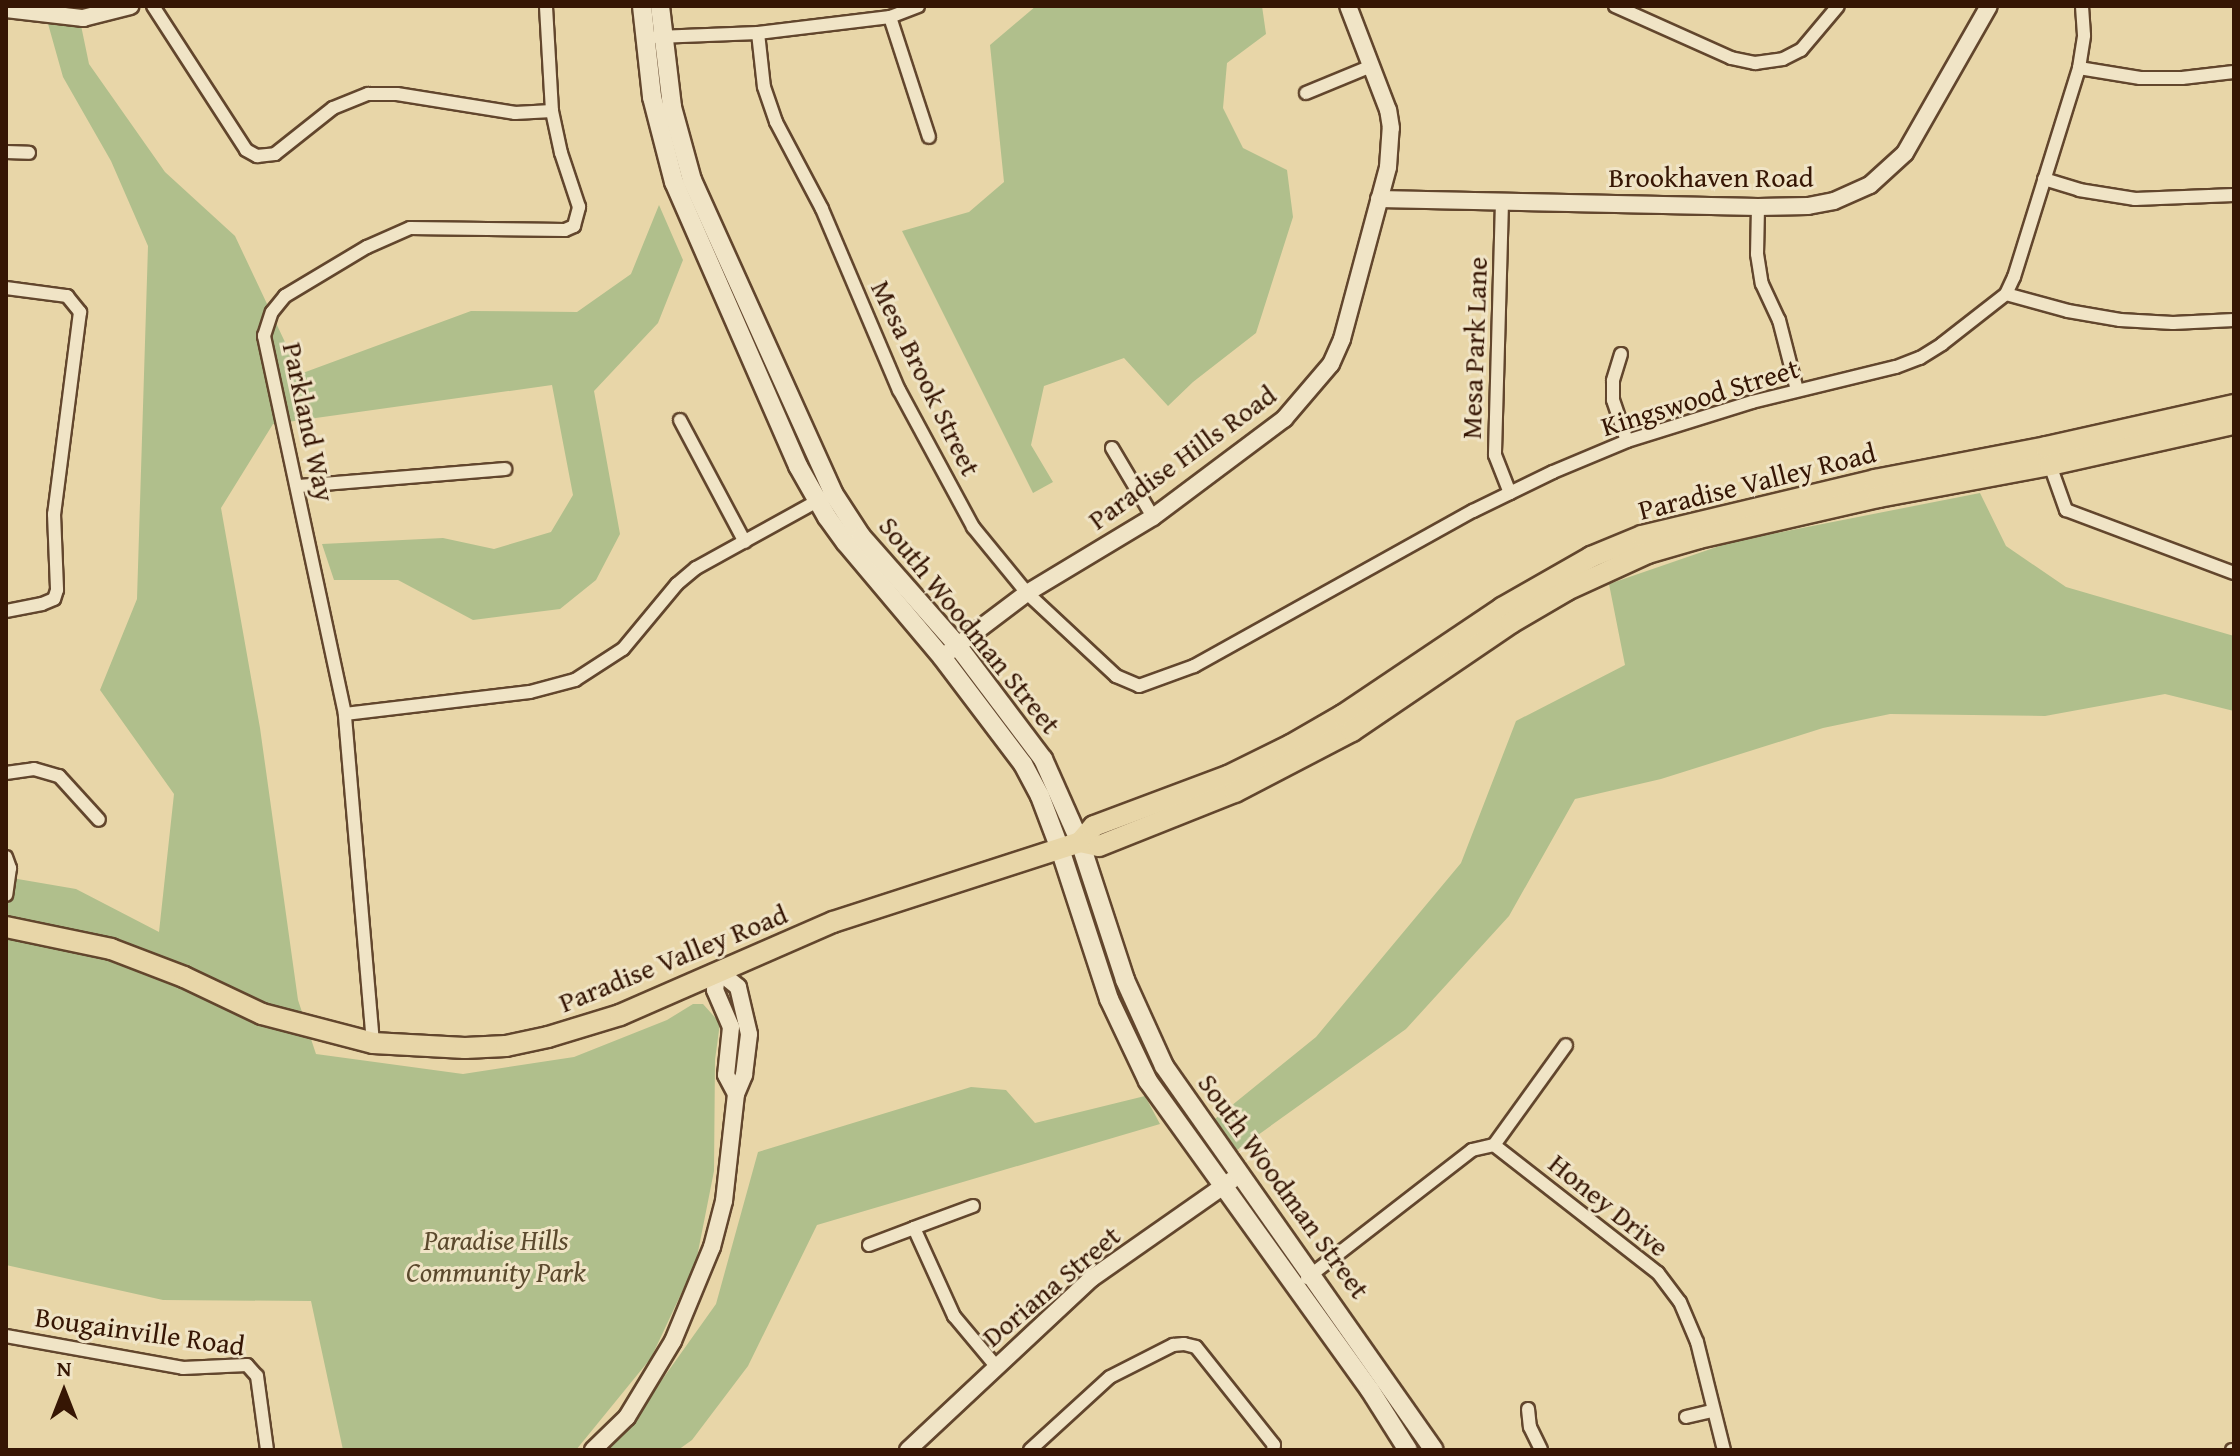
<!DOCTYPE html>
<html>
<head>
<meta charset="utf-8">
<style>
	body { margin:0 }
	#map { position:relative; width:2240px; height:1456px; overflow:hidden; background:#e8d6a8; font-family:"Gentium Book Plus",serif }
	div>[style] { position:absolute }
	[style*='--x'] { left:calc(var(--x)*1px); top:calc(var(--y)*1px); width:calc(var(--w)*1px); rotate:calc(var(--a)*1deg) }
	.green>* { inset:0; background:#b0bf8c }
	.roads { filter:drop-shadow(2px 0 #62462d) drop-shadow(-2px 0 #62462d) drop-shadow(0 2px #62462d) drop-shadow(0 -2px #62462d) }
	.minor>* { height:12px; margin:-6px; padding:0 6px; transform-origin:6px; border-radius:6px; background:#f0e4c6 }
	.tertiary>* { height:16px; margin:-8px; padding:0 8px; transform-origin:8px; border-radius:8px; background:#f0e4c6 }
	.secondary>* { height:18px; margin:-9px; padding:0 9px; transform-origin:9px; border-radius:9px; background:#f0e4c6 }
	.primary>* { height:20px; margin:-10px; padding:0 10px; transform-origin:10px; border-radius:10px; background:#e8d6a8 }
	span { translate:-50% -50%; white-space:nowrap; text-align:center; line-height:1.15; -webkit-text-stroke:6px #f0e4c6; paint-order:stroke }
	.street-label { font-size:28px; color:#361604 }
	.park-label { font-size:28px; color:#5b492d; font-style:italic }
	.frame { position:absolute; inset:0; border:8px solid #361604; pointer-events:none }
	.north { position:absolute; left:24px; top:1352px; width:80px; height:80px; -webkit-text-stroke:6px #f0e4c6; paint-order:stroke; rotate:0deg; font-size:22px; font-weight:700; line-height:32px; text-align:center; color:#361604 }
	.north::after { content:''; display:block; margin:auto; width:28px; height:36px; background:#361604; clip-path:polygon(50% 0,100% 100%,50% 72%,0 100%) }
</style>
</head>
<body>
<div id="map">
	<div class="green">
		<div style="clip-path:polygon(43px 6px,77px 6px,89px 64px,165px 172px,235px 236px,300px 374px,471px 311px,577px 312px,631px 274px,659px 205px,683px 260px,658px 323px,594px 391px,620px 534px,596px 580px,560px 609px,473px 620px,398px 580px,334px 580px,322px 544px,443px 538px,494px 549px,551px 532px,573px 495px,552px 385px,273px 424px,221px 508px,260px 728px,298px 1000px,316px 1054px,463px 1074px,574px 1057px,667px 1020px,693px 1004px,703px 1004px,720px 1023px,715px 1060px,714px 1171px,696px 1262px,651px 1358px,576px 1450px,343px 1450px,311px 1301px,163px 1300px,6px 1265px,6px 877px,76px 889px,159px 932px,174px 794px,100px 690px,137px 599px,148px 246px,111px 161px,63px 77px)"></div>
		<div style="clip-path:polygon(1036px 6px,1262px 6px,1266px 34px,1227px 63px,1223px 108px,1243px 148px,1287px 170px,1293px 217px,1256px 333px,1193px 382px,1168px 406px,1124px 358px,1044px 386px,1031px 445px,1053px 482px,1033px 493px,902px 231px,969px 212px,1004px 182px,990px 45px)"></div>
		<div style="clip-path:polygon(1980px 493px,2006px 546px,2066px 587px,2234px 636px,2234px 711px,2165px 694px,2045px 716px,1890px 714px,1823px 728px,1661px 779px,1575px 799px,1509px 916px,1406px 1029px,1237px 1150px,1215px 1119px,1316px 1037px,1461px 863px,1516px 721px,1625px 665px,1609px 584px,1731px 542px)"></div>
		<div style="clip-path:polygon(971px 1087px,1006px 1090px,1035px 1123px,1145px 1096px,1160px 1124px,817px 1225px,748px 1366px,692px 1440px,678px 1450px,607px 1450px,622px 1436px,716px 1304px,758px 1152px)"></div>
	</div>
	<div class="roads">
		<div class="minor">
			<div style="--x:153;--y:6;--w:171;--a:57.1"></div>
			<div style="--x:246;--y:150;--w:13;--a:29"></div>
			<div style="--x:257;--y:156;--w:18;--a:-6"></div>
			<div style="--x:275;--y:154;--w:74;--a:-38.4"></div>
			<div style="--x:333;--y:108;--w:38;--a:-22"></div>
			<div style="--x:368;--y:94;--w:29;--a:0"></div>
			<div style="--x:397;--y:94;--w:120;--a:9.1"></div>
			<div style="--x:515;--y:113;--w:37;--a:-3"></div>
			<div style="--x:1615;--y:6;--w:127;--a:24.1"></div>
			<div style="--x:1731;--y:58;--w:25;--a:12"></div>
			<div style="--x:1755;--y:63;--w:28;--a:-8"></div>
			<div style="--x:1783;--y:59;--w:20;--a:-27"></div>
			<div style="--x:1801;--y:50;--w:57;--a:-49.9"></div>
			<div style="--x:890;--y:17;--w:126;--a:72"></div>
			<div style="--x:758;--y:33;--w:54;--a:83.7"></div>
			<div style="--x:764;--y:87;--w:37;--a:71"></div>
			<div style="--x:776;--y:122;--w:98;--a:62.1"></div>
			<div style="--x:822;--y:209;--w:197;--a:67"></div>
			<div style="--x:899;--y:390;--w:156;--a:61.6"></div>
			<div style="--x:973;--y:527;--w:85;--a:50.7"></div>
			<div style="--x:1027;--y:593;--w:122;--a:43"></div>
			<div style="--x:1116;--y:676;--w:25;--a:23"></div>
			<div style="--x:1139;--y:686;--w:59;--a:-20"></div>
			<div style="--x:1194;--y:666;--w:319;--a:-29.1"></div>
			<div style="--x:1473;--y:511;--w:89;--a:-26"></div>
			<div style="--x:1553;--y:472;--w:80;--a:-22.7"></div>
			<div style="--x:1627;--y:441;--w:131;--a:-17.3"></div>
			<div style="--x:1752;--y:402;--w:148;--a:-13.7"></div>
			<div style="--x:1896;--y:367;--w:26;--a:-21"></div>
			<div style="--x:1920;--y:358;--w:26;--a:-32"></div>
			<div style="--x:1942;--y:344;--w:81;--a:-38"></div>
			<div style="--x:2006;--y:294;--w:19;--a:-65"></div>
			<div style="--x:2014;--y:277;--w:219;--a:-72.7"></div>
			<div style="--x:2079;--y:68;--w:33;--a:-81"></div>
			<div style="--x:2084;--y:35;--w:29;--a:-94"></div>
			<div style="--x:657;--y:37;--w:101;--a:-2.3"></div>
			<div style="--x:758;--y:33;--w:133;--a:-6.9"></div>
			<div style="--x:890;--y:17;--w:30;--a:-21"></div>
			<div style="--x:2079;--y:68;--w:62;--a:9.3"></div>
			<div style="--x:2140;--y:78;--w:42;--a:0"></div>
			<div style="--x:2182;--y:78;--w:52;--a:-6.6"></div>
			<div style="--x:1306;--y:93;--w:68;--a:-22.4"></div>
			<div style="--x:6;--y:152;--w:23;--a:2"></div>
			<div style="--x:2044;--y:179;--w:37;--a:17"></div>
			<div style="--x:2079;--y:190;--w:57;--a:9.1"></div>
			<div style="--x:2135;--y:199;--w:99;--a:-2.3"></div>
			<div style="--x:1502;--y:202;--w:253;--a:91.6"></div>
			<div style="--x:1495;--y:455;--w:41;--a:68.5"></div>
			<div style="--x:1758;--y:207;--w:47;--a:91.2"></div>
			<div style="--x:1757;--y:254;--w:30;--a:81"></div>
			<div style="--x:1762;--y:284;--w:40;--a:65"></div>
			<div style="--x:1779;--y:320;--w:72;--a:75.6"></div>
			<div style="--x:6;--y:288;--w:62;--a:7.5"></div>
			<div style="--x:67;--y:296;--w:21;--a:51"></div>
			<div style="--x:80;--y:312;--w:204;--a:97.3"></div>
			<div style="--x:54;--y:514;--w:76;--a:87.7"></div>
			<div style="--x:57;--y:590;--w:9;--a:108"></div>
			<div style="--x:54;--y:599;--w:13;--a:157"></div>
			<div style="--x:42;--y:604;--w:37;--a:169"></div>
			<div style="--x:2006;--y:294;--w:64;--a:15.3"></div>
			<div style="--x:2068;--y:311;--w:53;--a:9.8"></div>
			<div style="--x:2120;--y:320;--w:53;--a:3.2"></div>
			<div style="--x:2173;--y:323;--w:61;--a:-2.8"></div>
			<div style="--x:1621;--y:354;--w:28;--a:107"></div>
			<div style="--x:1613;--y:381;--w:19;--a:90"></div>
			<div style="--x:1613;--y:400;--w:43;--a:71.1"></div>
			<div style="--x:680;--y:420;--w:138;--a:62"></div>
			<div style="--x:1112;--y:448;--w:80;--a:59.3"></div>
			<div style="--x:2050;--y:465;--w:48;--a:70.4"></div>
			<div style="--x:2066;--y:510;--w:179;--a:20.6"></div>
			<div style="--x:299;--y:486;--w:207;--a:-4.7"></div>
			<div style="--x:345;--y:714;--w:186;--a:-6.8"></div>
			<div style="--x:530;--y:692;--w:47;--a:-14.9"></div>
			<div style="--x:575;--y:680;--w:57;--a:-32.9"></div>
			<div style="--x:623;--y:649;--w:85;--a:-50.3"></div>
			<div style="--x:677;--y:584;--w:25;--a:-40"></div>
			<div style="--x:696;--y:568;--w:145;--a:-28.9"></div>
			<div style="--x:6;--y:773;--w:28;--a:-8"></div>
			<div style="--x:34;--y:769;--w:26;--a:16"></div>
			<div style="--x:59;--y:776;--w:59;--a:47.7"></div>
			<div style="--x:6;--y:857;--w:12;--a:70"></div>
			<div style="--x:10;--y:868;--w:27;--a:98"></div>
			<div style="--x:373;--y:1043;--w:330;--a:-94.9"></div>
			<div style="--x:345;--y:714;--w:387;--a:-102.1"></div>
			<div style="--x:264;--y:336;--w:25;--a:-72"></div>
			<div style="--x:272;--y:312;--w:21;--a:-51"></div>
			<div style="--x:285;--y:296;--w:96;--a:-30.9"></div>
			<div style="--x:367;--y:247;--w:47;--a:-23.8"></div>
			<div style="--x:410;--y:228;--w:155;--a:0.7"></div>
			<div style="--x:565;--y:230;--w:10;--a:-24"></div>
			<div style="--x:574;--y:226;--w:20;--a:-75"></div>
			<div style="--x:579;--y:207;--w:57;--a:-108.4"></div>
			<div style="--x:561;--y:153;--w:43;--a:-102.1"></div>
			<div style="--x:552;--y:111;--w:105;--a:-93.3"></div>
			<div style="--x:1494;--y:1145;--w:208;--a:38"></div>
			<div style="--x:1658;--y:1273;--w:36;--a:53"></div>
			<div style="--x:1680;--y:1302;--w:43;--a:67"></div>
			<div style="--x:1697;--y:1342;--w:111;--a:76"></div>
			<div style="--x:1494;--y:1145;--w:123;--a:-54.2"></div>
			<div style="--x:973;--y:1206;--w:63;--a:159.6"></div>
			<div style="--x:914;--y:1228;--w:97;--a:65.6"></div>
			<div style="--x:954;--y:1316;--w:65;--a:50"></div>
			<div style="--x:869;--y:1245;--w:48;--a:-20.7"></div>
			<div style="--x:1307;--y:1278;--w:209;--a:-37.8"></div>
			<div style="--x:1472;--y:1150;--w:23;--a:-13"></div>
			<div style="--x:6;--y:1336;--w:180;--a:10.2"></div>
			<div style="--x:183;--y:1368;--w:64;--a:-2.7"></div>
			<div style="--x:247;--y:1365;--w:15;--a:48"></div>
			<div style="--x:257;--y:1376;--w:75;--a:82.3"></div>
			<div style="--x:1528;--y:1409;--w:18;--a:84"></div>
			<div style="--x:1530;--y:1427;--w:25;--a:64"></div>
			<div style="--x:1686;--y:1417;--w:28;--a:-13"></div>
			<div style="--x:1030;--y:1450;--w:108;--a:-42.4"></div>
			<div style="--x:1110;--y:1377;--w:71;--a:-26.9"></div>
			<div style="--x:1173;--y:1345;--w:11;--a:-5"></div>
			<div style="--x:1184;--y:1344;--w:12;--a:14"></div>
			<div style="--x:1196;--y:1347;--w:125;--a:51.5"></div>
			<div style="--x:1274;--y:1445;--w:5;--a:101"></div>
			<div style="--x:2232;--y:1450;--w:2;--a:0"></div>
		</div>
		<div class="tertiary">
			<div style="--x:6;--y:9;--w:78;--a:6.7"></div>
			<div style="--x:83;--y:18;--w:49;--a:-14.3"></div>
			<div style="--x:1379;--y:199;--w:379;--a:1.2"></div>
			<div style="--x:1758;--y:207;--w:50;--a:-1.1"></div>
			<div style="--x:1808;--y:206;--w:26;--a:-11"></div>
			<div style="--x:1834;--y:201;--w:39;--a:-24"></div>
			<div style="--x:1870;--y:185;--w:47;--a:-42.4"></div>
			<div style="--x:1905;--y:153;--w:169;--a:-60.3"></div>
			<div style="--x:950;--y:651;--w:96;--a:-37"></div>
			<div style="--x:1027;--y:593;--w:147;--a:-31.1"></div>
			<div style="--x:1153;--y:517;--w:164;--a:-36.8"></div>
			<div style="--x:1284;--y:419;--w:72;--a:-49.5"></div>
			<div style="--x:1331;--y:364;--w:27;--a:-66"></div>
			<div style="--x:1342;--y:339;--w:178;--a:-75"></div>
			<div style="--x:1388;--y:167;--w:39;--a:-86"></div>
			<div style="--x:1391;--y:128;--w:18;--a:-99"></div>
			<div style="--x:1388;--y:110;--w:111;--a:-111"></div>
			<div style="--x:718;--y:971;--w:19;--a:99"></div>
			<div style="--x:715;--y:990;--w:40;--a:66.6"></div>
			<div style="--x:731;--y:1027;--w:48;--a:95.9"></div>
			<div style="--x:726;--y:1075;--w:21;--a:62"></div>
			<div style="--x:593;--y:1450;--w:47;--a:-44.1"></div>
			<div style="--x:627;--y:1417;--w:89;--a:-58.8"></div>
			<div style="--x:673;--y:1341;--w:102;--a:-67.5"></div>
			<div style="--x:712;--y:1247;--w:48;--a:-75.4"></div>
			<div style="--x:724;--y:1201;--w:108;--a:-83.6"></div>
			<div style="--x:736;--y:1094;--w:21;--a:-67"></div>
			<div style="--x:744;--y:1075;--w:41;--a:-83"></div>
			<div style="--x:749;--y:1034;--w:48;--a:-103.2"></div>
			<div style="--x:738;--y:987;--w:26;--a:-141"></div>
			<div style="--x:908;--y:1450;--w:252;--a:-43.1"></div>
			<div style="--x:1092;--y:1278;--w:171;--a:-35"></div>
		</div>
		<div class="secondary">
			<div style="--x:642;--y:6;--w:92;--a:83.7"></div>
			<div style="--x:652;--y:97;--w:88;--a:75.5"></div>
			<div style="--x:674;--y:182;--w:310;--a:66.4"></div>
			<div style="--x:798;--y:466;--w:59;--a:60.4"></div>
			<div style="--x:827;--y:517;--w:32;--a:54"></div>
			<div style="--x:846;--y:543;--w:149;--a:49.9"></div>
			<div style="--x:942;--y:657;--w:134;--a:52.9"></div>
			<div style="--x:1023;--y:764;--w:36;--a:62"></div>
			<div style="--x:1040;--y:796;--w:57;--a:69.3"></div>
			<div style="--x:1060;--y:849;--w:158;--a:71.9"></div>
			<div style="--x:1109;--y:999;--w:91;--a:64.6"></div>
			<div style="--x:1148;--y:1081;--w:380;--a:54.3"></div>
			<div style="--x:1370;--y:1390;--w:71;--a:57.7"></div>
			<div style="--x:660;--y:6;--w:102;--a:83.2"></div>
			<div style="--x:672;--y:107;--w:76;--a:74.7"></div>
			<div style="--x:692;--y:180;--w:343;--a:65.7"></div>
			<div style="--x:833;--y:493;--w:51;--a:56.9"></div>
			<div style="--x:861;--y:536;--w:145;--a:48.6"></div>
			<div style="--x:957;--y:645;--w:143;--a:53"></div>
			<div style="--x:1043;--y:759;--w:91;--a:66"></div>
			<div style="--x:1080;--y:842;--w:145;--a:71.9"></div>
			<div style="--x:1125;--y:980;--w:94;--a:65.6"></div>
			<div style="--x:1164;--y:1066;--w:469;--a:54.9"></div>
		</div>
		<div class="primary">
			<div style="--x:1080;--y:842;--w:21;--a:-49"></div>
			<div style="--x:1094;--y:826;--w:143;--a:-20.5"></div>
			<div style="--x:1228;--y:776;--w:70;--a:-26.2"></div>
			<div style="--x:1291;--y:745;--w:60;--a:-30"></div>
			<div style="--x:1343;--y:715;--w:192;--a:-33.9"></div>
			<div style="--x:1502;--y:608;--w:103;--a:-29.8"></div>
			<div style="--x:1591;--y:557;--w:55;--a:-22.4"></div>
			<div style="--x:1642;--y:536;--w:240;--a:-13.5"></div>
			<div style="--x:1875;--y:480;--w:174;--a:-10.9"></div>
			<div style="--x:2046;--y:447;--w:193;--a:-12.6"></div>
			<div style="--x:6;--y:927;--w:107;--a:11.8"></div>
			<div style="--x:111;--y:949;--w:78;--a:21"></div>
			<div style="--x:184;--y:977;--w:86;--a:25.4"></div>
			<div style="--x:262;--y:1014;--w:115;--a:14.6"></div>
			<div style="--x:373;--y:1043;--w:92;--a:3.1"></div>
			<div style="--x:465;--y:1048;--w:41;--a:-2.8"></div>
			<div style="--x:506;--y:1046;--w:43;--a:-12.1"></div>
			<div style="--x:548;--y:1037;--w:75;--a:-17"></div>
			<div style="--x:620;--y:1015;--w:232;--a:-23.6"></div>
			<div style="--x:833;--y:922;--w:260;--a:-17.9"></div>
			<div style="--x:1080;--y:842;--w:19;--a:12"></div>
			<div style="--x:1099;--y:846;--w:146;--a:-21.7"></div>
			<div style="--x:1235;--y:792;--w:132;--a:-27.5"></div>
			<div style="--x:1352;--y:731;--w:192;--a:-34.2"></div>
			<div style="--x:1511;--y:623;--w:65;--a:-30.5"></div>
			<div style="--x:1567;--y:590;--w:89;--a:-24.6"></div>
			<div style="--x:1648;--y:553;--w:53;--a:-16.4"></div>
			<div style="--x:1699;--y:538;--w:184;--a:-12.9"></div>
			<div style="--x:1878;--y:497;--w:175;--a:-10.5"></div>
			<div style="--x:2050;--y:465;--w:189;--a:-12.6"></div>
		</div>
	</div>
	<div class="street-label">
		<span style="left:1711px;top:177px">Brookhaven Road</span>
		<span style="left:1474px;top:348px;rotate:-88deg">Mesa Park Lane</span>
		<span style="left:926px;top:378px;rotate:64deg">Mesa Brook Street</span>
		<span style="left:1700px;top:397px;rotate:-17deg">Kingswood Street</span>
		<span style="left:309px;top:422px;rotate:78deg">Parkland Way</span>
		<span style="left:1182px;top:457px;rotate:-36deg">Paradise Hills Road</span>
		<span style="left:1757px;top:481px;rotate:-14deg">Paradise Valley Road</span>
		<span style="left:970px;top:625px;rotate:51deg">South Woodman Street</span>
		<span style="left:673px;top:958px;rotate:-22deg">Paradise Valley Road</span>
		<span style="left:1284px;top:1186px;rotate:54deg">South Woodman Street</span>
		<span style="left:1609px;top:1205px;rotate:39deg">Honey Drive</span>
		<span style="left:1051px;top:1286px;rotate:-40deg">Doriana Street</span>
		<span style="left:140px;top:1331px;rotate:8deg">Bougainville Road</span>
	</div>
	<div class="park-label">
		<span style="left:496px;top:1256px">Paradise Hills<br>Community Park</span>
	</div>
	<div class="frame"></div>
	<div class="north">N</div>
</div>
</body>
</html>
